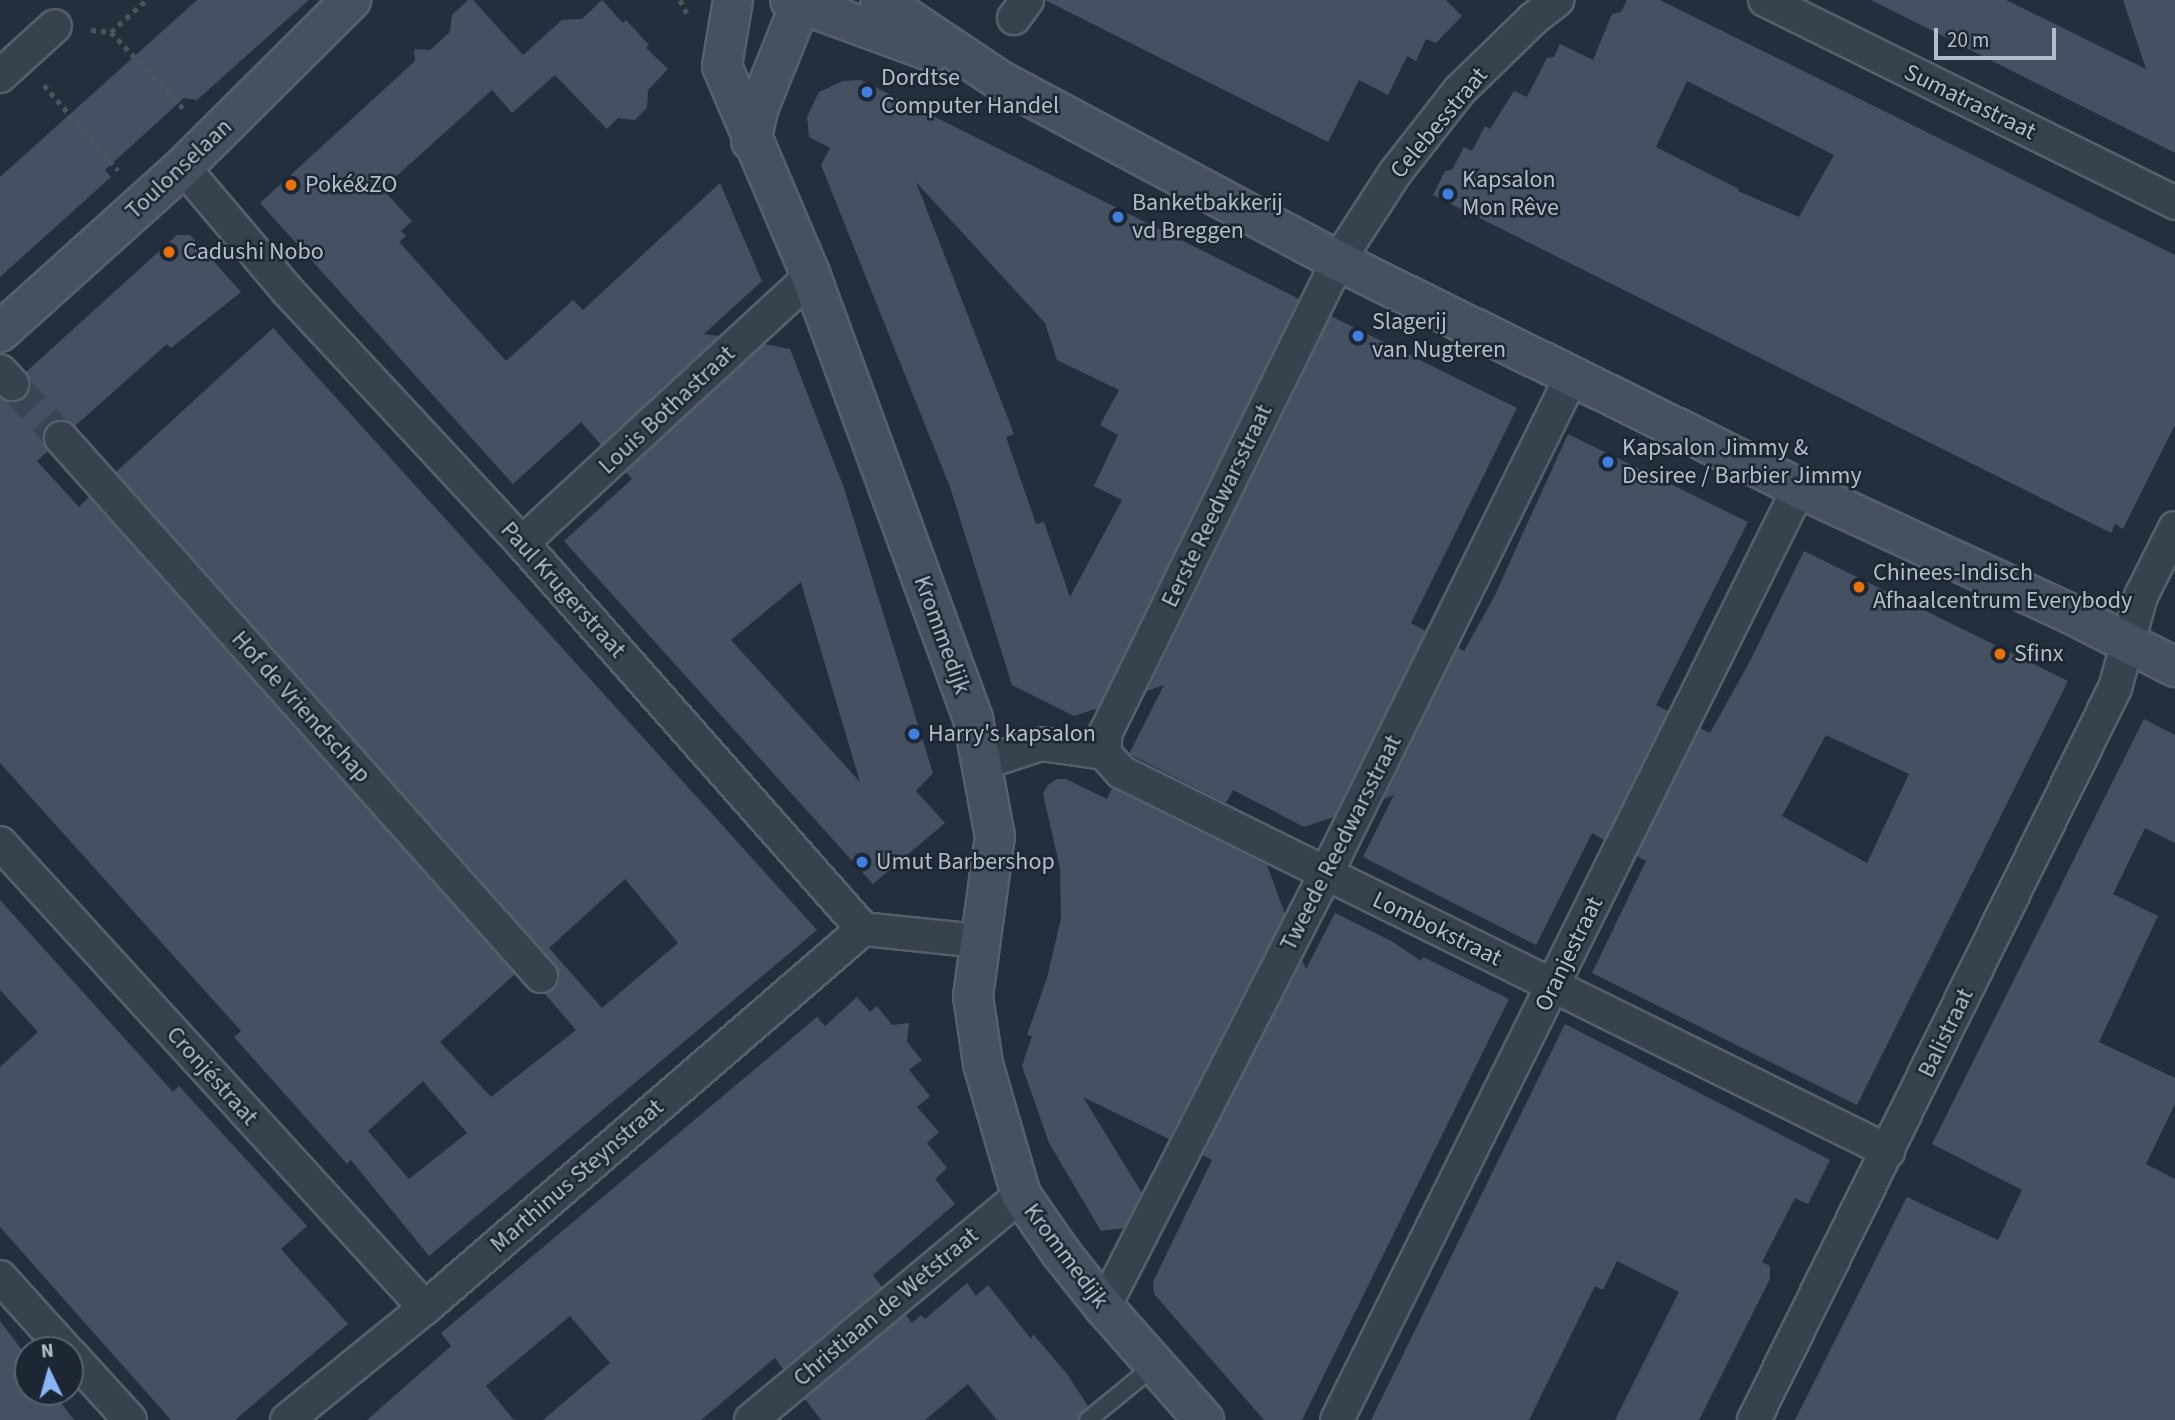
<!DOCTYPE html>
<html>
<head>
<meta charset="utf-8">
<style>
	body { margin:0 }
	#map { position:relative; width:2175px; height:1420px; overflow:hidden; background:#242f3e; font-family:"Source Sans 3",sans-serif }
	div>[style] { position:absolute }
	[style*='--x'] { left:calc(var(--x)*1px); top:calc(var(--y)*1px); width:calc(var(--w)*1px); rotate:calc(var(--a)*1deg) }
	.building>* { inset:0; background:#455162 }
	.street-tunnel>* { height:32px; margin-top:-16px; transform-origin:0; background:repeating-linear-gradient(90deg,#3a4453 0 32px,transparent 0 48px) }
	.path>* { height:4.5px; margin-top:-2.25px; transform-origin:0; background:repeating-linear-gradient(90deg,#44595c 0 5px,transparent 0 10px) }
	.roads { filter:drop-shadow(2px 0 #565f6c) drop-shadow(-2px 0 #565f6c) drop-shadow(0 2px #565f6c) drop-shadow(0 -2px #565f6c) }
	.lane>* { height:16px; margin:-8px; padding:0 8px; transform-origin:8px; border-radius:8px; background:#38414e }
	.street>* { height:32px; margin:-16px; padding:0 16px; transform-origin:16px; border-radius:16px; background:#38414e }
	.secondary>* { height:38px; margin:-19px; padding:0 19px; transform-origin:19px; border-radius:19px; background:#465061 }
	.dots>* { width:19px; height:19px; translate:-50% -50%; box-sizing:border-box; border:4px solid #1d2633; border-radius:50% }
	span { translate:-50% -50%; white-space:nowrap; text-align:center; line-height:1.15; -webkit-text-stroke:5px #1d2633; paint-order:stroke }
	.poi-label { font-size:24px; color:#b4bcc9 }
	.left { translate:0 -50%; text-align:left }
	.street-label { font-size:24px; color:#b4bcc9 }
	.north { position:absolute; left:14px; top:1336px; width:70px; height:70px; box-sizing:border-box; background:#1d2633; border:2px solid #59626f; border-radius:50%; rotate:355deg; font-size:19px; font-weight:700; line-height:28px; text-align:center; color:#b4bcc9 }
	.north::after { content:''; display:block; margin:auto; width:24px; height:32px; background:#8ab4f8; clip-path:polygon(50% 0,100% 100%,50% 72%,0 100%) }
	.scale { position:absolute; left:1934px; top:28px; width:122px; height:32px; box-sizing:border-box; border:4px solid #b4bcc9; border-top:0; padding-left:9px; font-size:21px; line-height:24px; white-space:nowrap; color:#b4bcc9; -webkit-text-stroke:5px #1d2633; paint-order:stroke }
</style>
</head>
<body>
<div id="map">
	<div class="building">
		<div style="clip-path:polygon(197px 0,309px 0,197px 100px,184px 98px,105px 170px,111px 177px,0 277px,0 177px)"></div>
		<div style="clip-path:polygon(468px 0,473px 0,523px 55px,562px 20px,582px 19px,602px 0,623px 23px,626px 20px,649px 45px,646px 48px,668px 69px,648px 90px,647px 108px,635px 120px,618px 118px,607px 129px,555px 75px,512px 113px,492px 90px,382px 189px,412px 221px,401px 231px,406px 236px,399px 242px,506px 361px,573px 300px,583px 310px,720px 183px,762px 281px,704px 334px,719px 336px,601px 445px,581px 422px,513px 484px,260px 203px,415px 61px,414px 49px,430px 50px,450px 32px,452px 15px)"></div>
		<div style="clip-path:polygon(1045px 0,1446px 0,1462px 16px,1436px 43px,1426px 39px,1416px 61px,1407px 56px,1388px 95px,1359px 80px,1328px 142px)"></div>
		<div style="clip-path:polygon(evenodd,1627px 0,1660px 0,2175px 255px,2175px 425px,2123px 529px,2115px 524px,2111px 533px,1433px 195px,1445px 171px,1452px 170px,1464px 147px,1472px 151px,1485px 126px,1490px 129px,1514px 91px,1527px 97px,1547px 58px,1554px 57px,1560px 44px,1593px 60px,1612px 14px,1621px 12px,1627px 0,1687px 81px,1834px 155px,1799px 217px,1738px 191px,1739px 189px,1656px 147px,1687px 81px)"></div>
		<div style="clip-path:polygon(1871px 0,2006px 0,2146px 69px,2123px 0,2175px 0,2175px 153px)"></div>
		<div style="clip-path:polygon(evenodd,861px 80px,1299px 299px,1098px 708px,1074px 716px,1012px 685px,950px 487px,821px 165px,830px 148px,809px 137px,807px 117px,819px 92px,843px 81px,861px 80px,916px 182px,1045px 323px,1057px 360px,1119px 390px,1100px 425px,1118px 435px,1094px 486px,1122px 500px,1070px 597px,1044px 522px,1036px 524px,1006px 437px,1014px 434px,916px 182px)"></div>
		<div style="clip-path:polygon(evenodd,177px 235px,190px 235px,241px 292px,171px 348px,167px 344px,75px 426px,66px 420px,49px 424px,43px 441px,48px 451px,37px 461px,79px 507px,89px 497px,515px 974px,440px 1042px,491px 1097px,576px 1030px,545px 994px,559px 981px,555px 964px,116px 472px,273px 328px,817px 930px,429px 1256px,351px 1160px,347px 1164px,234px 1037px,241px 1031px,0 763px,0 398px,15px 402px,24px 398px,30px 389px,26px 372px,177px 235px,625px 879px,678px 943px,602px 1008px,549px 948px,625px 879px,177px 235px,423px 1081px,467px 1133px,409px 1179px,368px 1131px,423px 1081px)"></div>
		<div style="clip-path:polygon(1331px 316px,1517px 408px,1411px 623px,1426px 631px,1334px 817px,1304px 827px,1233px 790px,1226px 803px,1129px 754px,1164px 685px,1147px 691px)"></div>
		<div style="clip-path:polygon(evenodd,764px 344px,790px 349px,844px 488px,933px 773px,916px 791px,945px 823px,873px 884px,564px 541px,632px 479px,626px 472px,764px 344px,801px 582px,811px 617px,860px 782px,731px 640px,801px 582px)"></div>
		<div style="clip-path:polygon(1568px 434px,1748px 522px,1656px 705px,1668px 711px,1604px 840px,1592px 833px,1536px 945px,1363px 857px,1394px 795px,1384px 799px,1458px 648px,1464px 651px,1494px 597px)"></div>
		<div style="clip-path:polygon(evenodd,1804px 551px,2068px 681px,1857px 1105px,1592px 973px,1646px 861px,1637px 856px,1700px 728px,1710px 733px,1750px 661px,1804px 551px,1826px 735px,1909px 774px,1867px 863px,1782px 816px,1826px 735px)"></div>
		<div style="clip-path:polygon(2144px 719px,2175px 735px,2175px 843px,2145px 828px,2113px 894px,2158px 916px,2099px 1042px,2175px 1078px,2175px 1104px,2146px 1164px,2175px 1179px,2175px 1420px,1795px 1420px,1907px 1197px,1998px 1240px,2022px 1190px,1932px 1144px)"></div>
		<div style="clip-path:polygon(1057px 779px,1066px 779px,1107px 799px,1112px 788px,1267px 865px,1285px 914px,1169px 1139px,1083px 1097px,1142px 1193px,1124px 1228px,1101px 1231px,1049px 1143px,1022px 1066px,1032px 1036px,1027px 1035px,1047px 978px,1061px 918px,1060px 868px,1043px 794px,1048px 785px)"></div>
		<div style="clip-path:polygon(0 900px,173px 1092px,179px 1086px,307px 1226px,281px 1249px,348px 1324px,235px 1420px,171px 1420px,0 1227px,0 1067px,38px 1032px,0 990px)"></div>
		<div style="clip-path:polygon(1335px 913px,1393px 942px,1421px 961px,1423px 957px,1509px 999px,1302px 1420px,1264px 1420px,1154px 1294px,1153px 1282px,1212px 1160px,1202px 1155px,1302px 960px,1306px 969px)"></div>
		<div style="clip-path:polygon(857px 997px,870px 1012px,877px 1006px,892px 1025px,909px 1023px,907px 1042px,922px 1060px,909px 1070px,930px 1096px,917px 1107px,939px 1132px,927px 1143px,947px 1168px,935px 1179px,955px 1204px,873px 1275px,882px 1287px,783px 1369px,775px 1358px,701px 1420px,543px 1420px,610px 1363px,570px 1316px,486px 1386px,514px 1420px,367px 1420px,451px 1346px,441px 1333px,817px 1017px,825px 1026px)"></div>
		<div style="clip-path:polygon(1565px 1024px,1830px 1160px,1808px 1204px,1795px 1198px,1762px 1262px,1770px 1266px,1770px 1279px,1699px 1420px,1615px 1420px,1679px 1292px,1617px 1261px,1603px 1290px,1595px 1286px,1529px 1420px,1371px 1420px)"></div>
		<div style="clip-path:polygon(967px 1283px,976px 1296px,988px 1285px,1031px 1339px,1033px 1334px,1067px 1374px,1088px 1406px,1078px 1420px,997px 1420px,968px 1384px,925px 1420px,821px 1420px,805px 1399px,906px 1315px,912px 1323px,921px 1315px,925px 1319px)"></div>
		<div style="clip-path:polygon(0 1321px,28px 1358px,28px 1392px,53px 1392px,74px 1420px,0 1420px)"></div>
	</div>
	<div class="street-tunnel">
		<div style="--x:12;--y:384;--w:73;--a:47.8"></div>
	</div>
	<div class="path">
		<div style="--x:680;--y:0;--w:17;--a:62"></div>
		<div style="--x:91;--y:30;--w:20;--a:6"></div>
		<div style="--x:111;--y:32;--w:47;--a:-42.4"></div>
		<div style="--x:111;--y:32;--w:108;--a:46.5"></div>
		<div style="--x:44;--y:85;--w:113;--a:49"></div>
	</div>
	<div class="roads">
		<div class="lane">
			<div style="--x:1088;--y:1420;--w:85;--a:-39.3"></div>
		</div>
		<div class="street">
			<div style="--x:1765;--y:0;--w:458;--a:26.3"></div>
			<div style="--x:1014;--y:18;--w:22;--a:-54"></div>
			<div style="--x:0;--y:76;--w:74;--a:-42.3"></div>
			<div style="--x:183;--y:167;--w:161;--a:49.8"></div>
			<div style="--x:287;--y:290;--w:345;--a:47.1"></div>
			<div style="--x:522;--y:543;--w:515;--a:48.54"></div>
			<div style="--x:863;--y:929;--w:117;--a:5.9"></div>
			<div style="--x:0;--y:371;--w:18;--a:47"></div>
			<div style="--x:61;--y:438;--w:721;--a:48.26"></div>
			<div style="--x:522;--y:543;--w:393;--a:-42.7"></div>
			<div style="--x:1104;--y:753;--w:21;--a:-85"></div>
			<div style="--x:1106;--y:732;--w:525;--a:-63.78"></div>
			<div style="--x:1338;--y:261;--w:105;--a:-57.1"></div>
			<div style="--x:1395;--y:173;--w:104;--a:-52"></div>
			<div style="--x:1459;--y:91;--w:103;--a:-44.2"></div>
			<div style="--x:1533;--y:19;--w:31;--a:-38"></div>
			<div style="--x:983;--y:763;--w:61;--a:-18.1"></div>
			<div style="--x:1041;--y:744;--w:64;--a:8.1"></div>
			<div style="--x:1104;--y:753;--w:25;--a:48"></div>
			<div style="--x:1121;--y:772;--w:856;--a:26.3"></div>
			<div style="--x:0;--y:843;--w:630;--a:47.57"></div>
			<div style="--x:0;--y:1277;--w:98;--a:47.9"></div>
			<div style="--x:1104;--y:1307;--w:487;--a:-62.9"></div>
			<div style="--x:1326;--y:874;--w:555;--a:-63.71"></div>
			<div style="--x:70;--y:1354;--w:89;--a:47.7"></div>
			<div style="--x:287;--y:1420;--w:178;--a:-39.1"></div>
			<div style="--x:425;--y:1308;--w:579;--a:-40.87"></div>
			<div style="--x:751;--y:1420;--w:351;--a:-39.8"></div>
			<div style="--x:1337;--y:1420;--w:1040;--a:-63.63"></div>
			<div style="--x:1754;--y:1420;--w:816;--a:-63.75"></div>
			<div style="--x:2115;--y:688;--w:96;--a:-74.2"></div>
			<div style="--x:2141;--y:596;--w:76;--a:-63.4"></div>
		</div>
		<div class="secondary">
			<div style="--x:733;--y:0;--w:67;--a:99.5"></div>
			<div style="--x:722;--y:66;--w:228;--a:67"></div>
			<div style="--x:811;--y:276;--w:472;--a:69.9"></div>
			<div style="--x:973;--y:719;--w:119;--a:79.4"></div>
			<div style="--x:995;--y:836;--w:162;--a:97.8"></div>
			<div style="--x:973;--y:996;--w:69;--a:81.6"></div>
			<div style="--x:983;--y:1064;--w:136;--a:73.8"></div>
			<div style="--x:1021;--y:1195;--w:70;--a:55.4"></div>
			<div style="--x:1061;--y:1253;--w:69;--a:51.5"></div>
			<div style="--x:1104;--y:1307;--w:151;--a:48.5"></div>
			<div style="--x:790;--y:0;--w:151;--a:20.1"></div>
			<div style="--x:880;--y:0;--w:146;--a:33.8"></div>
			<div style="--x:1001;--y:81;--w:382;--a:28.1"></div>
			<div style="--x:1338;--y:261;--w:523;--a:26.22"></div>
			<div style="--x:1807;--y:492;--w:291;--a:24.8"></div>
			<div style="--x:2071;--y:614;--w:117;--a:27"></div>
			<div style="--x:751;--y:141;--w:35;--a:-77"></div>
			<div style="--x:759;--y:107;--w:115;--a:-68.1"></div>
			<div style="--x:0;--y:332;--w:246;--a:-42"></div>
			<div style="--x:183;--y:167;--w:237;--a:-44.8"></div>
		</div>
	</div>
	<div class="dots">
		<div style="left:867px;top:92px;background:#3f7fe0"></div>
		<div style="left:291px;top:185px;background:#e8710a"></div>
		<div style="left:1448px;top:194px;background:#3f7fe0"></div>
		<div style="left:1118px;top:217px;background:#3f7fe0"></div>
		<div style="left:169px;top:252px;background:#e8710a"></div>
		<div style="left:1358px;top:336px;background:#3f7fe0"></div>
		<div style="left:1608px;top:462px;background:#3f7fe0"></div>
		<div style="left:1859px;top:587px;background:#e8710a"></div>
		<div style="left:2000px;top:654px;background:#e8710a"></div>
		<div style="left:914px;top:734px;background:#3f7fe0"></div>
		<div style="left:862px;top:862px;background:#3f7fe0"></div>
	</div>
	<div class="poi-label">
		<span class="left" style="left:881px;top:92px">Dordtse<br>Computer Handel</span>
		<span class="left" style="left:1462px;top:194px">Kapsalon<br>Mon Rêve</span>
		<span class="left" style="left:305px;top:185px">Poké&amp;ZO</span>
		<span class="left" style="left:1132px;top:217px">Banketbakkerij<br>vd Breggen</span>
		<span class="left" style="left:183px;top:252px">Cadushi Nobo</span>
		<span class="left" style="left:1372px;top:336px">Slagerij<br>van Nugteren</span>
		<span class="left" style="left:1622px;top:462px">Kapsalon Jimmy &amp;<br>Desiree / Barbier Jimmy</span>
		<span class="left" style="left:1873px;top:587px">Chinees-Indisch<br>Afhaalcentrum Everybody</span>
		<span class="left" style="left:2014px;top:654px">Sfinx</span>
		<span class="left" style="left:928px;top:734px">Harry's kapsalon</span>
		<span class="left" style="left:876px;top:862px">Umut Barbershop</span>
	</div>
	<div class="street-label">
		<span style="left:1970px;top:102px;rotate:26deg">Sumatrastraat</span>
		<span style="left:1439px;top:123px;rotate:-50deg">Celebesstraat</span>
		<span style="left:179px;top:169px;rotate:-43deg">Toulonselaan</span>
		<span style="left:667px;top:410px;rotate:-43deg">Louis Bothastraat</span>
		<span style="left:1217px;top:506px;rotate:-64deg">Eerste Reedwarsstraat</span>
		<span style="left:563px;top:590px;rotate:48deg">Paul Krugerstraat</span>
		<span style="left:942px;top:635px;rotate:70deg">Krommedijk</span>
		<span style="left:301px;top:707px;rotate:48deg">Hof de Vriendschap</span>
		<span style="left:1341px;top:843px;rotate:-63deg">Tweede Reedwarsstraat</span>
		<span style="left:1437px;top:929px;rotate:26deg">Lombokstraat</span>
		<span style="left:1569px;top:954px;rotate:-64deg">Oranjestraat</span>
		<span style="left:1946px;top:1033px;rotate:-64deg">Balistraat</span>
		<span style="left:212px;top:1076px;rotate:48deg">Cronjéstraat</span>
		<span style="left:577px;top:1176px;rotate:-41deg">Marthinus Steynstraat</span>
		<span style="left:1066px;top:1256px;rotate:53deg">Krommedijk</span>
		<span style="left:886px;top:1307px;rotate:-40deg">Christiaan de Wetstraat</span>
	</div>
	<div class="north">N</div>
	<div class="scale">20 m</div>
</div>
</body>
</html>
